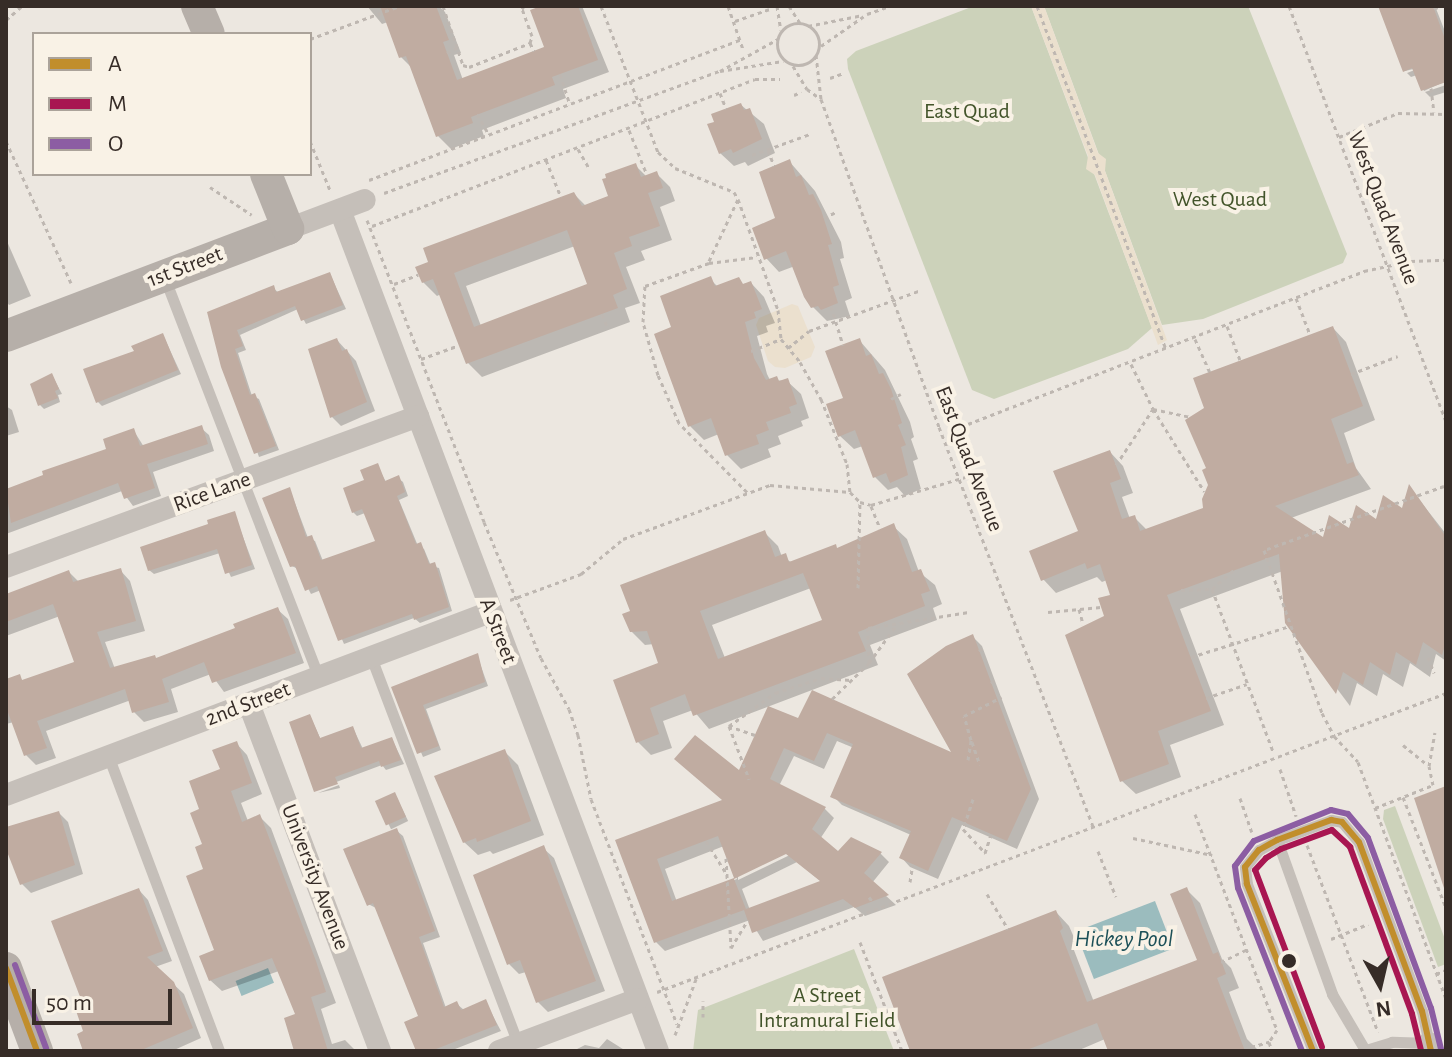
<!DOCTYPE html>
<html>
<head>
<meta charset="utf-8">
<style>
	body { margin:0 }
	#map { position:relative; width:1452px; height:1057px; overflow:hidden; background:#ece7e0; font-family:"Alegreya Sans",sans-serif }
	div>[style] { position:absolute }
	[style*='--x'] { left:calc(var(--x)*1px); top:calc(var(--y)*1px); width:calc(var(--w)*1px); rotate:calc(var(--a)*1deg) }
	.green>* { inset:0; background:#ccd2ba }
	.plaza>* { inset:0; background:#ebe0ce }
	.water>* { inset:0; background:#9bbcbe; transform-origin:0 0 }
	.shadow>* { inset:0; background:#0003; transform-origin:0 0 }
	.building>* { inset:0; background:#c0aca1; transform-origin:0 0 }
	.path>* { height:3px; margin-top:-1.5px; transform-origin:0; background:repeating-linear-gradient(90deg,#beb7b1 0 4px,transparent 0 8px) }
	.path>.ring { margin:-1.5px; padding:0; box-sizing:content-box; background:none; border:3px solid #beb7b1; border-radius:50% }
	.lane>* { height:11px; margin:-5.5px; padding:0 5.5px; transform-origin:5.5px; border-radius:5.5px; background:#c5bfb9 }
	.street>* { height:22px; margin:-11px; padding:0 11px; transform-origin:11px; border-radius:11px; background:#c5bfb9 }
	.secondary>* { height:32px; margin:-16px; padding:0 16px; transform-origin:16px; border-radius:16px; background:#b6afa9 }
	.bus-1>* { height:6px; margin:-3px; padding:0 3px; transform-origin:3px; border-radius:3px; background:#c18e2c }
	.bus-2>* { height:6px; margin:-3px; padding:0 3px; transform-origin:3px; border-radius:3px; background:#a81651 }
	.bus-3>* { height:6px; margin:-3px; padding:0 3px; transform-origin:3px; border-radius:3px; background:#8c5da3 }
	.dots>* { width:22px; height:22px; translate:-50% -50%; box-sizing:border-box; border:4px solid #f9f2e6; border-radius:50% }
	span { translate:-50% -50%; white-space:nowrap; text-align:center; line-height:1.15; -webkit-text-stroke:8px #f9f2e6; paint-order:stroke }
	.park-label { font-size:22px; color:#42542a }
	.street-label { font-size:22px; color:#362c27 }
	.water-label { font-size:24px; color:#1c5058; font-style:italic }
	.frame { position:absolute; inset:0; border:8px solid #362c27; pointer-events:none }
	.legend { position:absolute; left:32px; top:32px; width:280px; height:144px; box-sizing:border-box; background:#f9f2e6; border:2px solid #aba39a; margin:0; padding:10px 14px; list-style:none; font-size:24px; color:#362c27 }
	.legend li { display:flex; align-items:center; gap:16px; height:40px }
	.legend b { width:40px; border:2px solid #aba39a }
	.north { position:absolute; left:1340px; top:945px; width:80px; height:80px; -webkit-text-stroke:6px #f9f2e6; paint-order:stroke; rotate:172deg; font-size:22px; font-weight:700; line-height:32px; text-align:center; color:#362c27 }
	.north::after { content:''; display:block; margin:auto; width:28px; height:36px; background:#362c27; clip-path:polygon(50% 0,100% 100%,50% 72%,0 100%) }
	.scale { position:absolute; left:32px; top:989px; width:140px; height:36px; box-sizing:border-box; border:4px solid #362c27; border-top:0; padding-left:10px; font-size:24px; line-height:28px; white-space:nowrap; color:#362c27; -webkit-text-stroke:6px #f9f2e6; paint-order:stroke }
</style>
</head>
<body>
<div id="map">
	<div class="green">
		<div style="clip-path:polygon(974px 6px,1031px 6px,1152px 328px,1128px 349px,994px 399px,972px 390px,848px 69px,847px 59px,856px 51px)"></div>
		<div style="clip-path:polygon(1044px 6px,1248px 6px,1347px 254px,1343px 263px,1203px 319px,1162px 325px)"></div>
		<div style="clip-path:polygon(1395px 806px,1446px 942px,1446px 964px,1438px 967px,1383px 819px,1384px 810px)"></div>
		<div style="clip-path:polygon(854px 949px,894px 1051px,693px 1051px,698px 1010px)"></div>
	</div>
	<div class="plaza">
		<div style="clip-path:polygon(1031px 6px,1044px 6px,1098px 153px,1106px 159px,1105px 171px,1167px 340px,1158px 345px,1095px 175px,1086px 169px,1088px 156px)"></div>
		<div style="clip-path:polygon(792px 304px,798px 306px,815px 347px,811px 357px,785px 368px,775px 367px,768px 361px,756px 325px,759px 318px)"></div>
	</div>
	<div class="water">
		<div style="left:1155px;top:901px;width:51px;height:85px;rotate:69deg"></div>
		<div style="left:268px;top:968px;width:16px;height:35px;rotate:68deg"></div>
	</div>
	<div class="shadow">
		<div style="clip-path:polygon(367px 6px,439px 6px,445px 12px,461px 53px,454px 55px,463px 80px,547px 49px,547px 6px,582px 6px,609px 72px,563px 89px,566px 98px,482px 130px,484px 136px,451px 149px,438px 136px,413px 69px,401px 57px,388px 22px,382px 24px)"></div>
		<div style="clip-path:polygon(1382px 6px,1435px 6px,1446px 34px,1446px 81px,1424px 91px,1417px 75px,1411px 77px,1407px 73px,1422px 67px,1405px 71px)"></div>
		<div style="clip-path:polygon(1446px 85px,1446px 92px,1430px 97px,1425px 92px)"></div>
		<div style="clip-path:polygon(741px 105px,764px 124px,775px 153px,748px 166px,745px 162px,734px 166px,720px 153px)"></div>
		<div style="clip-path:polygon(789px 161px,815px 191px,841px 242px,844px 258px,840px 259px,852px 298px,845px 301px,850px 316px,827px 321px,813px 307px,795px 266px,779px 272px,766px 258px)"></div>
		<div style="clip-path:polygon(evenodd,635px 165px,647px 177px,656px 173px,670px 187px,675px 201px,660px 207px,672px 240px,641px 251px,645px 260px,626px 267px,640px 303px,625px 308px,630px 322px,482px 377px,468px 363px,441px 294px,437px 296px,423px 282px,574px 194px,586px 206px,611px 198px,635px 165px,575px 246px,590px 286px,481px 326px,466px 286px,575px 246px)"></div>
		<div style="clip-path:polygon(6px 239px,31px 296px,9px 305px,6px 301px)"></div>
		<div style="clip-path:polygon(330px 274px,346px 309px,306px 324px,298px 309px,240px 335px,246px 350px,238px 353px,252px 396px,259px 399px,279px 450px,259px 457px,209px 313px,273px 288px,279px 293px)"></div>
		<div style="clip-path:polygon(710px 279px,718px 287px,751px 283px,764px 297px,775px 323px,766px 326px,768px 332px,757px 336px,767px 374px,770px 380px,787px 381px,801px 394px,809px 418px,801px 421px,803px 426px,778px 436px,781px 444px,768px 449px,771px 457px,741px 469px,727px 455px,719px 434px,704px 440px,690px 426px,673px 328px)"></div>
		<div style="clip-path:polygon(1333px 328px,1346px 342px,1375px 420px,1344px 433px,1356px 468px,1371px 489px,1291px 518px,1324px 541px,1403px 511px,1410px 488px,1446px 534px,1446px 661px,1436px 654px,1430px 677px,1410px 663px,1403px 687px,1383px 674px,1377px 696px,1357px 683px,1350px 706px,1287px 622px,1283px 571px,1180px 609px,1224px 725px,1170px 745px,1181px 777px,1136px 794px,1122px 781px,1106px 617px,1112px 596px,1107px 580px,1102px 582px,1097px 577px,1056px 593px,1043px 579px,1080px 532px,1110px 452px,1123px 466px,1133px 493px,1122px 497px,1130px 519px,1135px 518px,1147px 530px,1205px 509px)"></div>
		<div style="clip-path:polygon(163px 335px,181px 374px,102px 406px,98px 402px,136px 352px)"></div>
		<div style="clip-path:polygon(337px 340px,356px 361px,375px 411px,341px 426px,332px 417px)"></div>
		<div style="clip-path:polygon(860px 341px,885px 370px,910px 422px,914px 437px,911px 439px,918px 459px,913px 461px,921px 489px,905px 496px,897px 487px,888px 490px,875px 477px,863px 446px,854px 449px,840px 436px)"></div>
		<div style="clip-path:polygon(52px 375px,62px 394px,58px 395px,60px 402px,44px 409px,40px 405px)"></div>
		<div style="clip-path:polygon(6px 406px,12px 410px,19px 432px,6px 436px)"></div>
		<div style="clip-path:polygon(201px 428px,209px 435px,214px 451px,153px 472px,161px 496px,133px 506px,122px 491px,6px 534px,6px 492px,109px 450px,134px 431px,144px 447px)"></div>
		<div style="clip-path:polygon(377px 465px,386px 482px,398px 478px,403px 482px,408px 496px,399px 500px,418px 546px,424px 549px,431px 566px,439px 568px,452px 611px,420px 623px,414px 618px,344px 644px,321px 590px,311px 594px,298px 569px,292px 566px,290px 490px,308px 538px,315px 541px,323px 561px,377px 542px,365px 513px,357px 516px,353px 512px)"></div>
		<div style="clip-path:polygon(234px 513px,255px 569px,231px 577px,220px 553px,154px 574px,149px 570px)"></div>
		<div style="clip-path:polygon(evenodd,893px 526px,907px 539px,919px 572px,935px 585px,942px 604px,933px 608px,937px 620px,870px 645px,878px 665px,709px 729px,693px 710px,663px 721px,672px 748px,651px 755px,638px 742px,661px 664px,654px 644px,645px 645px,631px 631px,765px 533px,778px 546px,782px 557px,793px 563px,838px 550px,893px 526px,811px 588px,824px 621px,725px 658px,712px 625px,811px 588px)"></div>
		<div style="clip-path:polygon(120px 570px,130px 581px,145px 631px,105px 642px,115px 669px,157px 660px,237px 630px,277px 609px,288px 619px,304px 663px,224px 692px,211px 674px,171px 689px,178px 712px,144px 722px,134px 712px,131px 700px,46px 731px,56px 758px,36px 765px,26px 755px,14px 722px,6px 724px,6px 681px,19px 677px,24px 682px,76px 663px,60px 616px,6px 636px,6px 596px,69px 572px,79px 582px)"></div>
		<div style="clip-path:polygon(evenodd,973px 637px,982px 646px,1039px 799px,1017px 849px,962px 825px,938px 879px,910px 867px,901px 857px,911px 835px,842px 805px,833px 796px,854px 748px,837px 741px,824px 769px,794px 756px,779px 786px,825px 809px,834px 818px,820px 839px,838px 854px,880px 853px,889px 862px,872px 883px,896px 905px,865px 916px,854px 907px,763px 941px,750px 920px,665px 951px,656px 942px,617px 841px,724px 801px,740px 774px,799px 721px,955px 756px,973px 637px,724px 846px,737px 879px,677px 902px,665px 869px,724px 846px,973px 637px,794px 848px,796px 852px,738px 880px,738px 875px,794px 848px,973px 637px,797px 862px,822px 882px,750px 910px,742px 889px,797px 862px)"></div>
		<div style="clip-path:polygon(477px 655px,488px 686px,426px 709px,441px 750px,423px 757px,394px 688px)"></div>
		<div style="clip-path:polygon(310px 716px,321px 740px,353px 728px,363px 749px,392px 739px,404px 764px,386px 770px,382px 765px,315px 790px)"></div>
		<div style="clip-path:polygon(236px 743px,247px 755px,262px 794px,241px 803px,248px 821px,260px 817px,271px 828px,336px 1003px,321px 1009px,332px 1044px,345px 1040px,356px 1051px,296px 1051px,298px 1016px,279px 971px,222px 991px,210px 980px,216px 951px,202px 810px)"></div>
		<div style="clip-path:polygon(504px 751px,518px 765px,544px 835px,493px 854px,490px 851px,478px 855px,464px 842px)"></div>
		<div style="clip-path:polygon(339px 785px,340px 788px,318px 793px)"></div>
		<div style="left:395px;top:794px;width:30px;height:19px;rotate:64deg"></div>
		<div style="clip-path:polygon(59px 813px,68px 822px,83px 874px,31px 893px,22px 884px,6px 843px,6px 829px)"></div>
		<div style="clip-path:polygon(397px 831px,403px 836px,440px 937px,423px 943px,446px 1008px,457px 1004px,464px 1010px,485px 1001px,501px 1031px,450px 1051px,418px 1051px,421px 1018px,378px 909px,368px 904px)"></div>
		<div style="clip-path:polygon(543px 848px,554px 858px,605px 991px,548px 1012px,538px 1002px,526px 972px,519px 974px,509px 964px)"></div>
		<div style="clip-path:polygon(1186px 889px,1200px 903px,1222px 959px,1231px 968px,1239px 988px,1229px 992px,1247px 1039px,1259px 1051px,1110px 1051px,1105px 1039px,1077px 1051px,912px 1051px,1056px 912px,1069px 926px,1076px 942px,1072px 945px,1094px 1002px,1199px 961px)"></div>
		<div style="clip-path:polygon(139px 890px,148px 900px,172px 961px,155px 967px,184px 994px,201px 1038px,172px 1051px,86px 1051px,85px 1003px)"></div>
		<div style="clip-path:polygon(607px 1039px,626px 1051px,573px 1051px,585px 1045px,599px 1048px)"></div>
	</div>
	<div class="building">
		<div style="clip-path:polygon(380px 6px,436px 6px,449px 40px,443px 42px,457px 80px,544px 47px,530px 10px,541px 6px,578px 6px,598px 60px,552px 77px,555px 85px,471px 117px,473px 123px,436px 137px,406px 56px,399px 58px)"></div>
		<div style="clip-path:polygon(1378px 6px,1433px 6px,1446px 42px,1446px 82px,1421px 91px,1412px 68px,1403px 72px)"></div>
		<div style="clip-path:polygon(741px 103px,744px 110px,750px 108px,762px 139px,733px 153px,731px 149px,719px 154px,707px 124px,714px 122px,711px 114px)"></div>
		<div style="clip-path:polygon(790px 159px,796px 177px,801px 175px,809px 195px,813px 194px,821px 210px,832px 244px,828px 245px,839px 285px,833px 287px,838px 303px,821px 310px,818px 306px,811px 308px,804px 297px,786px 251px,764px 260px,752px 228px,775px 218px,759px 172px)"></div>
		<div style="clip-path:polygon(evenodd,636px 163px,641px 177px,657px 171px,663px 188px,648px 193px,660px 226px,629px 237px,632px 246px,614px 253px,627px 289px,613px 295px,618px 308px,466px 364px,433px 279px,422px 283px,415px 267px,428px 262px,423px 248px,574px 192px,582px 206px,608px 196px,602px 179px,606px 178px,605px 174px,636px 163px,567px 230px,587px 284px,474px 327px,454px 273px,567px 230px)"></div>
		<div style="clip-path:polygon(330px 272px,343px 305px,301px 321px,295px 306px,237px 330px,243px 346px,235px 349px,250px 395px,255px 393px,276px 446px,254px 454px,221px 367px,207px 312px,274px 285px,276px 292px)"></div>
		<div style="clip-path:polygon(711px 276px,715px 286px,739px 277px,743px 284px,751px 281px,762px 309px,754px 312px,756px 318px,745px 322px,754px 358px,766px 380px,777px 376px,779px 381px,788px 378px,797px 404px,789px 407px,791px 413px,766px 422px,769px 430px,756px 435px,759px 444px,725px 456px,711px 418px,688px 427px,654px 334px,671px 327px,660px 296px)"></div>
		<div style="clip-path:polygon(1333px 326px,1363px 406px,1331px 419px,1347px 464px,1353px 462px,1359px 475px,1275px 506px,1323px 537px,1329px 515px,1349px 528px,1356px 505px,1376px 519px,1383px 495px,1402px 508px,1409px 484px,1446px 537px,1446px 642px,1442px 655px,1423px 642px,1416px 665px,1396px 652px,1390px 675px,1370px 662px,1363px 685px,1343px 672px,1336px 694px,1285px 623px,1279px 554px,1167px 595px,1211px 711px,1158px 731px,1169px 764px,1120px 782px,1065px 635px,1104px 616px,1098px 598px,1110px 595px,1100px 564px,1087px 569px,1085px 563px,1041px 581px,1029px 551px,1078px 531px,1053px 471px,1110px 450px,1121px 479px,1110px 483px,1122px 519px,1135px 515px,1140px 531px,1203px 508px,1202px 499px,1208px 485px,1202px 470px,1206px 468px,1185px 420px,1204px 408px,1193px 378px)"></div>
		<div style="clip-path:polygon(163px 333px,178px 370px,96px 403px,83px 369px,134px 351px,131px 346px)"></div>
		<div style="clip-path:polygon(337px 338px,342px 351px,347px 349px,367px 402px,330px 418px,308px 349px)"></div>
		<div style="clip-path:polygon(860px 338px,866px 356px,871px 354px,879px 374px,883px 373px,891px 389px,902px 423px,898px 425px,906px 445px,901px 447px,908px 475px,890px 483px,886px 473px,873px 478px,855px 430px,838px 437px,826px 404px,843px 398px,825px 351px)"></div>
		<div style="clip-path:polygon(52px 373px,59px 389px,55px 391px,58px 398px,38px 406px,30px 384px)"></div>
		<div style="clip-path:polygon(202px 425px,208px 444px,147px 464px,155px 488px,124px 499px,118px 483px,11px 523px,6px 489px,43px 475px,42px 471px,106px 449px,103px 439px,134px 428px,140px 446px)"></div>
		<div style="clip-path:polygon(378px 463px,385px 481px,399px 475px,405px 492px,397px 496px,416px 544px,421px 542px,429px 564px,435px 562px,449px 607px,414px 620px,412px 614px,338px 641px,317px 586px,305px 591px,295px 566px,290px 567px,262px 498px,290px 487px,306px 537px,312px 535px,321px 560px,375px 541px,362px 509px,352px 513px,343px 488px,364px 480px,360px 470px)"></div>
		<div style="clip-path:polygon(235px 511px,252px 565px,225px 574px,217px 549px,148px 571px,140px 547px,208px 524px,207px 520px)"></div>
		<div style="clip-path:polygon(evenodd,894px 523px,912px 572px,921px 569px,930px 591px,921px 594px,925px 606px,858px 632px,866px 651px,693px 716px,685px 694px,650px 708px,659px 734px,636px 743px,613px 680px,658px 663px,647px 631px,630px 632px,622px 614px,630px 611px,620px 585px,765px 530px,775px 557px,786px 553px,789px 562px,836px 544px,837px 548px,894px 523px,803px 573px,822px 620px,718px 659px,700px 611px,803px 573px)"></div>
		<div style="clip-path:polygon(121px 568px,136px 621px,97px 632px,110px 668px,155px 655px,156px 658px,235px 628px,233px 624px,278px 607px,296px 653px,212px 683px,204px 662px,162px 679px,169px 702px,132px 713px,125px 689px,37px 721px,47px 748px,24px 756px,6px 707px,6px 679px,20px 674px,22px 680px,74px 662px,53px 604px,6px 622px,6px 594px,69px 570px,73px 582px)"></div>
		<div style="clip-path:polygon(evenodd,973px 634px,1031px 789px,1007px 841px,952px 817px,928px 871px,899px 858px,911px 831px,830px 797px,853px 744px,827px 733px,814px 761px,784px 748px,770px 779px,826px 807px,812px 829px,838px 851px,851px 837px,882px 852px,864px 873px,889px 895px,855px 908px,843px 899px,752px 933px,744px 910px,654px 943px,615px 840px,722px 800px,674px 759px,695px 735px,739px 770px,768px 706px,798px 718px,812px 690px,951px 752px,907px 674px,946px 646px,973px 634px,718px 836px,734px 878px,672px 901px,657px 859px,718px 836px,973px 634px,786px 854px,820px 881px,746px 909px,734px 879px,786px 854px)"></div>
		<div style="clip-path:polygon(478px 653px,485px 682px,423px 705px,439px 746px,417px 754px,391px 687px)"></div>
		<div style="clip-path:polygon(310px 714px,320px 738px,353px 726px,361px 748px,392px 737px,401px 760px,381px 767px,379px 761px,335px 777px,338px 784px,314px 792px,289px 722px)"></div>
		<div style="clip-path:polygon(237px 741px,252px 783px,231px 791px,242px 822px,260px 814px,316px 961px,326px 992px,311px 997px,328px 1051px,294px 1051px,284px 1018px,295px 1014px,272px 958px,209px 981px,199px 956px,214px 950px,186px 876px,203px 869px,195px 847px,202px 844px,190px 813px,199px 809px,189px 781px,220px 769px,212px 750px)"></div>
		<div style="clip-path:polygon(505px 749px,531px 821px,477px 842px,476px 838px,463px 843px,434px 776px)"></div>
		<div style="clip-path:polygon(1446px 786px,1446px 887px,1444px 888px,1414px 798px)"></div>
		<div style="left:395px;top:792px;width:27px;height:22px;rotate:66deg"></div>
		<div style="clip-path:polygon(59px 811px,75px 865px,20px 885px,6px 849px,6px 827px)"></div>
		<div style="clip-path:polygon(397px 828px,435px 931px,419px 937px,444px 1007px,457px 1001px,461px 1010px,486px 999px,497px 1025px,431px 1051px,416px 1051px,404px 1022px,418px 1016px,373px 903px,367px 906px,343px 849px)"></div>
		<div style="clip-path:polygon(544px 845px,596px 981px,536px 1003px,520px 960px,507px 965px,473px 875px)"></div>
		<div style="clip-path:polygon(1187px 887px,1213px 954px,1218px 952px,1226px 974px,1217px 978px,1245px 1051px,1108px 1051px,1097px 1023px,1024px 1051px,910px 1051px,882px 977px,1056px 910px,1063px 928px,1060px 931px,1087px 1002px,1197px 960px,1170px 894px)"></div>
		<div style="clip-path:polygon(139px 888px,163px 951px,147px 957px,174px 982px,193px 1028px,139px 1051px,83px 1051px,77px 1034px,83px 1031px,74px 1005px,82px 1002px,51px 921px)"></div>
	</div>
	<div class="path">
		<div style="--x:443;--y:6;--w:62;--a:71.3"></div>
		<div style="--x:463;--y:65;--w:6;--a:18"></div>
		<div style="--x:469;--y:67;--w:66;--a:-21.5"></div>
		<div style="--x:530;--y:43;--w:7;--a:-74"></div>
		<div style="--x:532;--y:36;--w:29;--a:-110"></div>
		<div style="--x:522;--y:9;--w:4;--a:-56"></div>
		<div style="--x:601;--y:6;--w:157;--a:68.7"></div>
		<div style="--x:658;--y:152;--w:23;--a:43"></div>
		<div style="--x:675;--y:168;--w:64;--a:22.1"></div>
		<div style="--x:734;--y:192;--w:8;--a:60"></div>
		<div style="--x:738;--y:199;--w:118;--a:70.2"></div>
		<div style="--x:778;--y:310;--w:29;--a:84"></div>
		<div style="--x:781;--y:339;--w:30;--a:50"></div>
		<div style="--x:800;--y:362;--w:43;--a:60.4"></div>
		<div style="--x:821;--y:399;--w:70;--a:68.2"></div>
		<div style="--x:847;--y:464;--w:28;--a:84"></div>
		<div style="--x:728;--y:6;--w:46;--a:70.8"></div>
		<div style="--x:777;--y:6;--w:24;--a:81"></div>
		<div style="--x:789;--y:6;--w:20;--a:57"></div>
		<div style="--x:1037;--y:6;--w:367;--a:69.4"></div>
		<div style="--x:1289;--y:6;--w:444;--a:69.3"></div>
		<div style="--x:1434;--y:9;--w:7;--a:-27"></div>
		<div style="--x:6;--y:20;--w:21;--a:-41"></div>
		<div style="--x:735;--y:21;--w:36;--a:-19"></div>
		<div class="ring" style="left:777px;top:23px;width:39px;height:39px"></div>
		<div style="--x:808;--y:26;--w:56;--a:-11.3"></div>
		<div style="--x:281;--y:34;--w:13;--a:0"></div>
		<div style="--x:310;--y:39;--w:95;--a:-20.3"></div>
		<div style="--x:530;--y:43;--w:9;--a:63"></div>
		<div style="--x:821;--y:46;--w:56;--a:-34.8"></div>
		<div style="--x:867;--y:14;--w:24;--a:-19"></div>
		<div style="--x:447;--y:53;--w:13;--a:-29"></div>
		<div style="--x:816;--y:55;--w:44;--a:83.5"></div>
		<div style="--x:821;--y:99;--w:349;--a:70.2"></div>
		<div style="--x:939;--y:427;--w:430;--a:68.9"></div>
		<div style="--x:793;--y:66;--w:27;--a:59"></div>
		<div style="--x:807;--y:89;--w:17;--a:36"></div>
		<div style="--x:720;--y:71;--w:64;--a:-9"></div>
		<div style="--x:560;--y:74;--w:32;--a:72"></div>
		<div style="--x:830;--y:78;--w:15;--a:-20"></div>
		<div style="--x:1431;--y:88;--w:24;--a:83"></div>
		<div style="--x:720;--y:93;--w:17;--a:69"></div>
		<div style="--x:794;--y:95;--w:8;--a:-23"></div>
		<div style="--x:477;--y:114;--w:24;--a:60"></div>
		<div style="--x:629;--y:130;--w:48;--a:68.2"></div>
		<div style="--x:1339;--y:137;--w:64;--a:-22.1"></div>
		<div style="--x:1398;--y:113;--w:48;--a:1.2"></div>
		<div style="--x:6;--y:141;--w:156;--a:65.4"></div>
		<div style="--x:310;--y:141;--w:53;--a:67.8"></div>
		<div style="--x:578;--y:149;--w:22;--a:60"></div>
		<div style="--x:768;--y:150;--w:17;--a:69"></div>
		<div style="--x:752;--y:155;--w:62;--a:-19.9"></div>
		<div style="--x:546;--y:160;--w:40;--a:68"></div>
		<div style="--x:369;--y:180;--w:397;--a:-20.7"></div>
		<div style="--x:210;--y:187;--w:50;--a:33.7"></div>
		<div style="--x:384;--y:193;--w:357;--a:-20"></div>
		<div style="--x:720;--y:71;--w:66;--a:-28.9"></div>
		<div style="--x:824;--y:218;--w:13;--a:-27"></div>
		<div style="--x:367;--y:220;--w:324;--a:68.8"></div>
		<div style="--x:484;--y:522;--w:147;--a:67.3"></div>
		<div style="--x:541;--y:658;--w:58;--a:61.2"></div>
		<div style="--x:569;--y:709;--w:28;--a:71"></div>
		<div style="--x:578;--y:735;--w:65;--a:78.5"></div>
		<div style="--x:591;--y:799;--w:241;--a:69.1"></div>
		<div style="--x:372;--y:226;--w:410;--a:-21"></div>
		<div style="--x:755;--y:79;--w:25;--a:0"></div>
		<div style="--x:709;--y:261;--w:68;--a:-64.9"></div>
		<div style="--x:394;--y:284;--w:26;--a:-21"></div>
		<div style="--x:1296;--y:298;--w:40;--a:69"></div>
		<div style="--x:831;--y:306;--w:41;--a:72.9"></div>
		<div style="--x:602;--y:314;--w:16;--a:68"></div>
		<div style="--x:1227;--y:326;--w:36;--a:69"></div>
		<div style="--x:1195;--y:339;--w:36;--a:66"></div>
		<div style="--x:788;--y:348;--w:27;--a:-39"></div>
		<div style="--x:809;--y:331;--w:119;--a:-20.1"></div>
		<div style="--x:751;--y:351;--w:32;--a:-22"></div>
		<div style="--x:421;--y:359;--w:38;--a:-20"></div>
		<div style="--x:1131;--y:364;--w:50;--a:63.9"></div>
		<div style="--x:1153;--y:409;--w:97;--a:58.1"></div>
		<div style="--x:1351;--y:374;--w:50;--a:-21"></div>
		<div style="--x:891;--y:399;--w:11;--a:-27"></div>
		<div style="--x:968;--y:424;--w:425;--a:-21.1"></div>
		<div style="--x:1364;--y:271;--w:48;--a:-12"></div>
		<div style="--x:1411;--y:261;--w:35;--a:-2"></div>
		<div style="--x:1116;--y:465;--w:67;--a:-56.5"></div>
		<div style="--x:1153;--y:409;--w:38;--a:12"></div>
		<div style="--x:1444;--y:486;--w:191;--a:160.4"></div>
		<div style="--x:1264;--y:550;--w:173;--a:70.4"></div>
		<div style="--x:1322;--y:713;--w:26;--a:62"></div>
		<div style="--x:1334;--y:736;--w:35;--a:47"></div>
		<div style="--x:1358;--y:762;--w:253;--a:69.6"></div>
		<div style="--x:747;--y:492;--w:97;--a:-134.6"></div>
		<div style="--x:679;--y:423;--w:52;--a:-113.6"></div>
		<div style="--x:658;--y:375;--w:55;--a:-105.8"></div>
		<div style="--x:643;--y:322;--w:36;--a:-87"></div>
		<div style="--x:645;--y:286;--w:68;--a:-19.8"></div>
		<div style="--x:709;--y:263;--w:48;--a:-7.1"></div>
		<div style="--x:871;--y:506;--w:24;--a:68"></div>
		<div style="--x:858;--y:588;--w:85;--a:-88.7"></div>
		<div style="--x:1212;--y:589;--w:173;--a:69.4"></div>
		<div style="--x:1181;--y:590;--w:31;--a:-2"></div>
		<div style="--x:1212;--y:589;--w:29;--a:-41"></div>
		<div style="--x:510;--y:600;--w:76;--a:-20.1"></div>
		<div style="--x:581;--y:574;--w:55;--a:-39.8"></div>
		<div style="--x:623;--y:539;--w:157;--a:-20.2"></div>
		<div style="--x:770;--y:485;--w:80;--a:5"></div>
		<div style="--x:850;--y:492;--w:14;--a:45"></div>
		<div style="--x:860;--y:502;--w:11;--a:15"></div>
		<div style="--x:871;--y:505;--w:120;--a:-16.5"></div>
		<div style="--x:1079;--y:609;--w:16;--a:75"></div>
		<div style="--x:1048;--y:612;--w:53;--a:-5.4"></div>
		<div style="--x:979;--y:651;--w:5;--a:-37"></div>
		<div style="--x:1191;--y:657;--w:104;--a:-17.4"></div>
		<div style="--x:1428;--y:657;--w:17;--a:69"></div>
		<div style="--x:869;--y:663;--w:48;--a:-54.3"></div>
		<div style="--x:991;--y:683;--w:6;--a:-39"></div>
		<div style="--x:1206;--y:698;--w:43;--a:-18.9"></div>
		<div style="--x:832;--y:699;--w:52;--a:-44.2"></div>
		<div style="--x:869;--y:663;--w:35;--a:-92"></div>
		<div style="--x:868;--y:628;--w:102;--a:-9"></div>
		<div style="--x:729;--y:726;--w:57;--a:69.3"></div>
		<div style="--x:755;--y:735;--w:28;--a:-161"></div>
		<div style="--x:729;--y:726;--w:57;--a:-35.7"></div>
		<div style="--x:775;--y:693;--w:48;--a:-18.1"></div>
		<div style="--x:821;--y:678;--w:30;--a:4"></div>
		<div style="--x:972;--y:742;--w:24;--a:71"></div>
		<div style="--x:1403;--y:745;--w:32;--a:39"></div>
		<div style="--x:968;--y:760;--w:20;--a:-81"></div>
		<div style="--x:971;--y:740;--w:25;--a:-106"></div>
		<div style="--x:964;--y:716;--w:42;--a:-26.6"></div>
		<div style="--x:1280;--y:769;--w:50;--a:71.2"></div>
		<div style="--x:1403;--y:797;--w:119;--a:68.8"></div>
		<div style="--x:1240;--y:798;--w:36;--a:71"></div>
		<div style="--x:973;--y:799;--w:32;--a:108"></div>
		<div style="--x:963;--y:829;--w:33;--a:47"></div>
		<div style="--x:1375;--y:808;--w:62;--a:-21.6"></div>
		<div style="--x:1433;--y:785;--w:19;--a:-102"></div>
		<div style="--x:1429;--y:766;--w:34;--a:-80"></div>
		<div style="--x:1195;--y:814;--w:231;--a:69.2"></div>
		<div style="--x:1277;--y:1030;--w:14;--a:124"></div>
		<div style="--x:1269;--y:1042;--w:9;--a:72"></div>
		<div style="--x:1133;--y:838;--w:81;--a:12.1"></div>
		<div style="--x:706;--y:841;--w:40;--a:58"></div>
		<div style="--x:1307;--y:845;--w:200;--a:69.2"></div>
		<div style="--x:1098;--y:851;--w:49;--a:68.6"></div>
		<div style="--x:985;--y:853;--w:20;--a:-72"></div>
		<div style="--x:726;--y:858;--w:90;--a:86.8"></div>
		<div style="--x:910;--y:882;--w:18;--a:-81"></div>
		<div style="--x:987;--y:894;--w:41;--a:59"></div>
		<div style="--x:869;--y:897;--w:5;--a:53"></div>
		<div style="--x:1331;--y:939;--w:40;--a:-22"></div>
		<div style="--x:860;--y:942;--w:117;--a:68.9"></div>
		<div style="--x:731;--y:948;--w:33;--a:-59"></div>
		<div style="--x:1221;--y:962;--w:28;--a:-26"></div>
		<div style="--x:1436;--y:974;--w:11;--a:-22"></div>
		<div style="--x:657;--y:992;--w:844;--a:-20.75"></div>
		<div style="--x:703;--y:1017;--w:16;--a:-90"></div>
		<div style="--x:675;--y:1035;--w:60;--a:-69.4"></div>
		<div style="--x:1251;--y:1047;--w:19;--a:-16"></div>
	</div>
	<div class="lane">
		<div style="--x:165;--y:279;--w:428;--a:68.9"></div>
		<div style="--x:371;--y:657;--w:414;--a:69.2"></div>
		<div style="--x:109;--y:758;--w:313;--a:69.4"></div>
		<div style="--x:1277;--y:840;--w:164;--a:70.3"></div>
		<div style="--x:1332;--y:994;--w:65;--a:59.5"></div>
		<div style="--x:1313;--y:1051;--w:180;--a:-111.6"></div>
		<div style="--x:1247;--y:884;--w:17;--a:-97"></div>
		<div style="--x:1245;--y:867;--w:22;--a:-51"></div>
		<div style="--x:1259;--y:850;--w:21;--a:-29"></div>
		<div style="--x:1277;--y:840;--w:58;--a:-20.3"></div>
		<div style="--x:1331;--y:820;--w:11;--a:10"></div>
		<div style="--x:1342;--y:822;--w:26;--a:50"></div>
		<div style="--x:1359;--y:842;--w:180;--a:69.6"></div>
		<div style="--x:1422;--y:1011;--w:33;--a:78"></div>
		<div style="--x:1429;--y:1043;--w:37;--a:-178"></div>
		<div style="--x:1392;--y:1042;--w:30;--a:163"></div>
	</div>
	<div class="street">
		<div style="--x:340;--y:210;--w:899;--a:69.29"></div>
		<div style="--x:288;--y:229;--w:82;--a:-20.6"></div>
		<div style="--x:6;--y:567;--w:439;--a:-20.1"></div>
		<div style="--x:249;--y:704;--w:371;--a:69.3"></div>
		<div style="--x:6;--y:795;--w:517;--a:-20.71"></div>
		<div style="--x:1429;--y:1043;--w:8;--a:76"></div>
		<div style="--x:499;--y:1051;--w:148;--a:-20.5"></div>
	</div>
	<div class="secondary">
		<div style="--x:197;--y:6;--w:30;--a:67"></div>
		<div style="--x:6;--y:336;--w:302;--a:-20.8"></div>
		<div style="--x:288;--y:229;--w:59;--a:-111.8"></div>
		<div style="--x:6;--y:968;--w:89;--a:69.5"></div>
	</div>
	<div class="bus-1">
		<div style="--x:6;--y:968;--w:89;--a:69.5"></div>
		<div style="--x:1313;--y:1051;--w:180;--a:-111.6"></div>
		<div style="--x:1247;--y:884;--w:17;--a:-97"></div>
		<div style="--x:1245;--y:867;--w:22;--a:-51"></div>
		<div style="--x:1259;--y:850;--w:21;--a:-29"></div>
		<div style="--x:1277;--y:840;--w:58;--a:-20.3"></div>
		<div style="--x:1331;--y:820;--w:11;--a:10"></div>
		<div style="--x:1342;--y:822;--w:26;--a:50"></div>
		<div style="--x:1359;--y:842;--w:180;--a:69.6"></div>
		<div style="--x:1422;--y:1011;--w:41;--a:77.3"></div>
	</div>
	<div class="bus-2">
		<div style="--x:1322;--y:1047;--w:189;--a:-110.7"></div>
		<div style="--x:1255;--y:870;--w:16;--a:-47"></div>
		<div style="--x:1266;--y:858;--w:17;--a:-31"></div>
		<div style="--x:1281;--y:849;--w:54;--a:-20.4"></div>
		<div style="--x:1332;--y:830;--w:25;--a:43"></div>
		<div style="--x:1350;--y:847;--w:178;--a:69.6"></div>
		<div style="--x:1412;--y:1014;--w:38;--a:76"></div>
	</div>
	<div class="bus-3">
		<div style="--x:15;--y:965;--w:89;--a:69.5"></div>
		<div style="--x:1302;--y:1051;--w:175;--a:-111.4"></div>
		<div style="--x:1238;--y:888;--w:22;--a:-98"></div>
		<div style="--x:1235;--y:866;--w:31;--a:-53"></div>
		<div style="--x:1254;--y:841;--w:83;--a:-21.9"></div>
		<div style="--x:1331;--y:810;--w:17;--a:13"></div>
		<div style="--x:1348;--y:814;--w:31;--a:50"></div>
		<div style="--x:1368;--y:838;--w:181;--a:69.7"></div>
		<div style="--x:1431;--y:1008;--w:42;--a:76.3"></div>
	</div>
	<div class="dots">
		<div style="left:1289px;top:961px;background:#362c27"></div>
	</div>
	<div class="park-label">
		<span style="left:967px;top:112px">East Quad</span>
		<span style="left:1220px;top:200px">West Quad</span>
		<span style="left:827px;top:1008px">A Street<br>Intramural Field</span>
	</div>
	<div class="street-label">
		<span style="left:1383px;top:208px;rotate:69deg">West Quad Avenue</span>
		<span style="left:185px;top:267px;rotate:-21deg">1st Street</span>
		<span style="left:969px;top:459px;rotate:69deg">East Quad Avenue</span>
		<span style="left:212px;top:492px;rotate:-20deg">Rice Lane</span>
		<span style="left:498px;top:631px;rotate:69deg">A Street</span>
		<span style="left:248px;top:704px;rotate:-21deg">2nd Street</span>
		<span style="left:315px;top:877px;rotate:69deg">University Avenue</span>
	</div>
	<div class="water-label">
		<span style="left:1124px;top:940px">Hickey Pool</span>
	</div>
	<div class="frame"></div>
	<ul class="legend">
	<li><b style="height:10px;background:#c18e2c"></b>A</li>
	<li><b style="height:10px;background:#a81651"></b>M</li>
	<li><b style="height:10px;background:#8c5da3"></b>O</li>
	</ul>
	<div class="north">N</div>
	<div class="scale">50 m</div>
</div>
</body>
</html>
